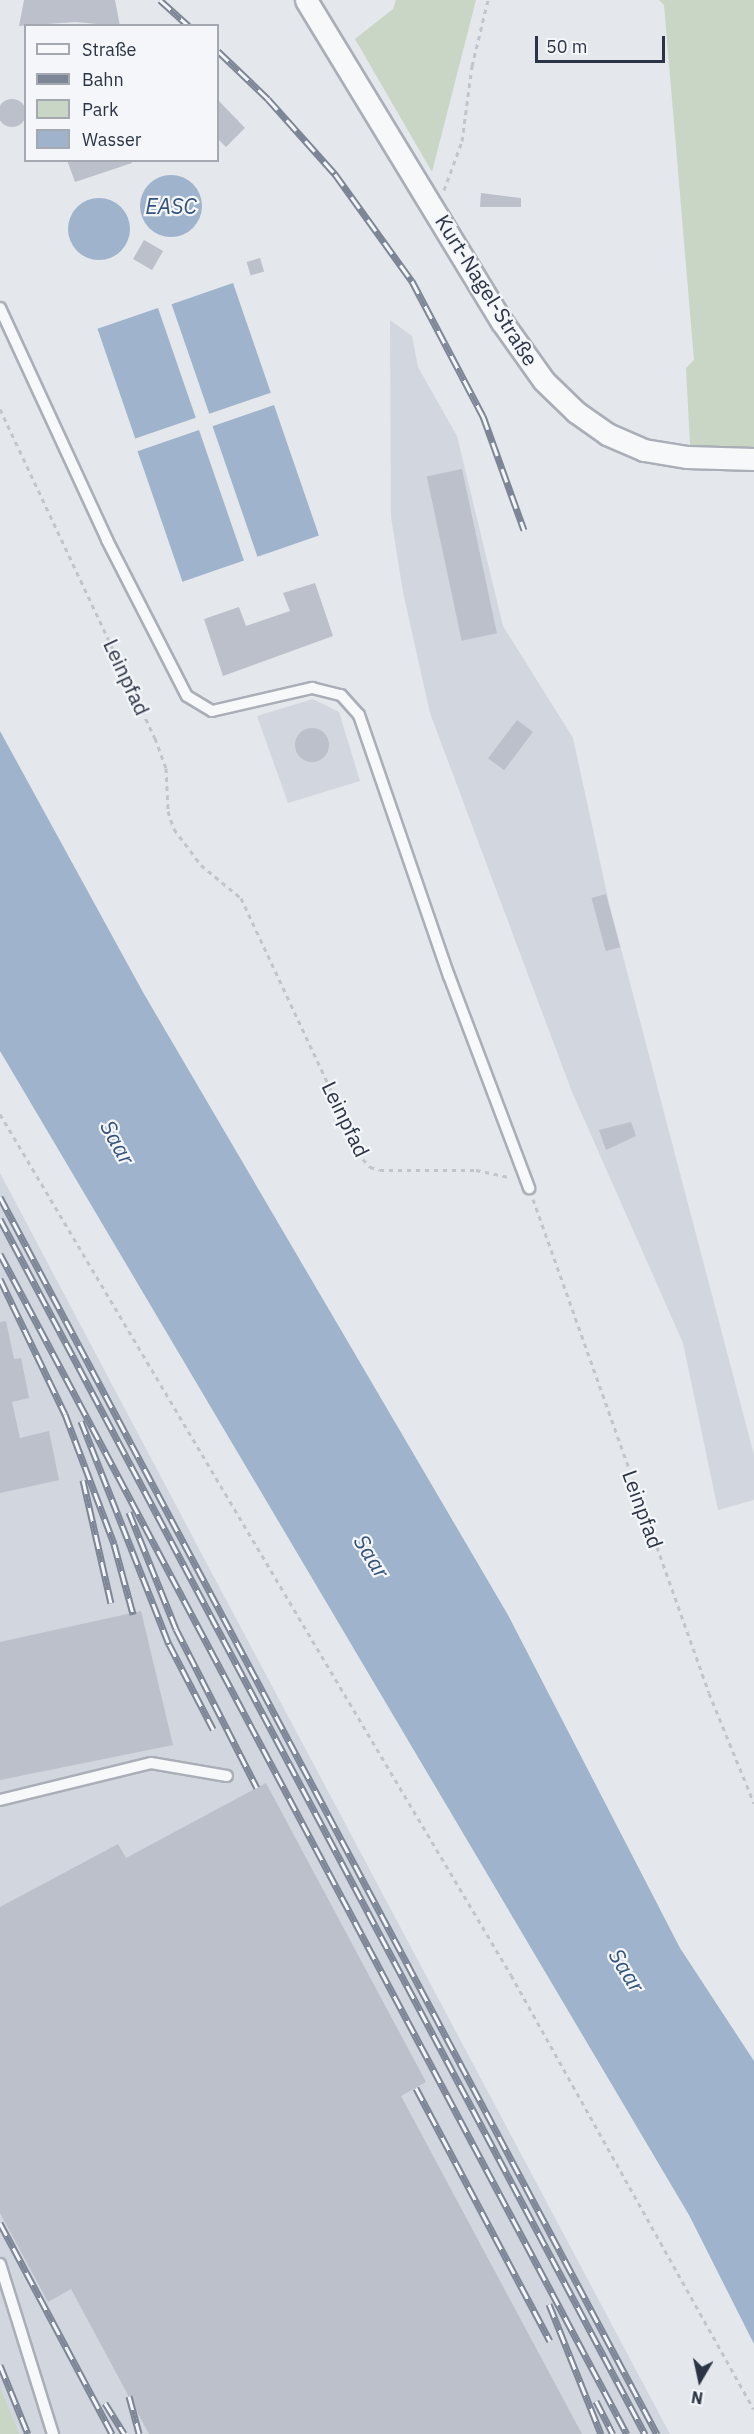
<!DOCTYPE html>
<html>
<head>
<meta charset="utf-8">
<style>
	body { margin:0 }
	#map { position:relative; width:754px; height:2434px; overflow:hidden; background:#e4e7ec; font-family:"IBM Plex Sans",sans-serif }
	div>[style] { position:absolute }
	[style*='--x'] { left:calc(var(--x)*1px); top:calc(var(--y)*1px); width:calc(var(--w)*1px); rotate:calc(var(--a)*1deg) }
	.built>* { inset:0; background:#d2d6de }
	.green>* { inset:0; background:#c9d6c5 }
	.water>* { inset:0; background:#9fb4cc; transform-origin:0 0 }
	.round { border-radius:50% }
	.building>* { inset:0; background:#bbc0ca; transform-origin:0 0 }
	.path>* { height:3px; margin-top:-1.5px; transform-origin:0; background:repeating-linear-gradient(90deg,#c2c5cb 0 4.5px,transparent 0 9px) }
	.roads { filter:drop-shadow(2px 0 #a9aeb7) drop-shadow(-2px 0 #a9aeb7) drop-shadow(0 2px #a9aeb7) drop-shadow(0 -2px #a9aeb7) }
	.service>* { height:10px; margin:-5px; padding:0 5px; transform-origin:5px; border-radius:5px; background:#f7f8fa }
	.minor>* { height:21px; margin:-10.5px; padding:0 10.5px; transform-origin:10.5px; border-radius:10.5px; background:#f7f8fa }
	.rail>* { height:7px; margin-top:-3.5px; transform-origin:0; background:repeating-linear-gradient(90deg,#f4f6f9 0 14px,#7d8696 0 28px); box-sizing:border-box; border-block:2px solid #7d8696 }
	span { translate:-50% -50%; white-space:nowrap; text-align:center; line-height:1.15; -webkit-text-stroke:4.5px #f4f6f9; paint-order:stroke }
	.street-label { font-size:21px; color:#2b3445 }
	.water-label { font-size:22px; color:#34527a; font-style:italic }
	.legend { position:absolute; left:24px; top:24px; width:195px; height:138px; box-sizing:border-box; background:#f4f6f9; border:2px solid #a4a8b1; margin:0; padding:8px 10px; list-style:none; font-size:18px; color:#2b3445 }
	.legend li { display:flex; align-items:center; gap:12px; height:30px }
	.legend b { width:30px; border:2px solid #a4a8b1 }
	.north { position:absolute; left:670px; top:2350px; width:60px; height:60px; -webkit-text-stroke:4px #f4f6f9; paint-order:stroke; rotate:189deg; font-size:16px; font-weight:700; line-height:24px; text-align:center; color:#2b3445 }
	.north::after { content:''; display:block; margin:auto; width:21px; height:27px; background:#2b3445; clip-path:polygon(50% 0,100% 100%,50% 72%,0 100%) }
	.scale { position:absolute; left:535px; top:36px; width:130px; height:27px; box-sizing:border-box; border:3px solid #2b3445; border-top:0; padding-left:8px; font-size:18px; line-height:21px; white-space:nowrap; color:#2b3445; -webkit-text-stroke:4px #f4f6f9; paint-order:stroke }
</style>
</head>
<body>
<div id="map">
	<div class="built">
		<div style="clip-path:polygon(390px 320px,412px 336px,418px 367px,457px 436px,503px 626px,573px 738px,609px 903px,754px 1455px,754px 1500px,718px 1510px,683px 1343px,572px 1092px,430px 713px,403px 592px,391px 517px)"></div>
		<div style="clip-path:polygon(313px 699px,339px 712px,360px 781px,288px 803px,257px 716px)"></div>
		<div style="clip-path:polygon(0 1173px,206px 1562px,670px 2434px,0 2434px)"></div>
	</div>
	<div class="green">
		<div style="clip-path:polygon(396px 0,476px 0,432px 172px,355px 39px,393px 9px)"></div>
		<div style="clip-path:polygon(659px 0,754px 0,754px 448px,690px 445px,686px 368px,694px 360px,664px 5px)"></div>
		<div style="clip-path:polygon(0 2387px,19px 2434px,0 2434px)"></div>
	</div>
	<div class="water">
		<div class="round" style="left:140px;top:175px;width:62px;height:62px"></div>
		<div class="round" style="left:68px;top:198px;width:62px;height:62px"></div>
		<div style="left:233px;top:283px;width:116px;height:65px;rotate:71deg"></div>
		<div style="left:158px;top:308px;width:116px;height:64px;rotate:71deg"></div>
		<div style="left:274px;top:405px;width:138px;height:65px;rotate:71deg"></div>
		<div style="left:199px;top:430px;width:138px;height:65px;rotate:71deg"></div>
		<div style="clip-path:polygon(0 731px,144px 994px,508px 1615px,680px 1948px,754px 2061px,754px 2344px,689px 2215px,0 1051px)"></div>
	</div>
	<div class="building">
		<div style="clip-path:polygon(24px 0,115px 0,120px 26px,75px 22px,19px 26px)"></div>
		<div class="round" style="left:-2px;top:99px;width:28px;height:28px"></div>
		<div style="clip-path:polygon(218px 100px,245px 128px,226px 147px,218px 139px)"></div>
		<div style="clip-path:polygon(67px 160px,131px 160px,132px 163px,75px 182px)"></div>
		<div style="clip-path:polygon(481px 193px,521px 198px,521px 207px,480px 207px)"></div>
		<div style="left:144px;top:240px;width:22px;height:22px;rotate:30deg"></div>
		<div style="left:260px;top:258px;width:14px;height:14px;rotate:73deg"></div>
		<div style="left:462px;top:469px;width:168px;height:36px;rotate:78deg"></div>
		<div style="clip-path:polygon(315px 583px,333px 636px,223px 676px,204px 619px,239px 607px,246px 626px,290px 611px,283px 593px)"></div>
		<div style="left:517px;top:720px;width:20px;height:48px;rotate:37deg"></div>
		<div class="round" style="left:295px;top:728px;width:34px;height:34px"></div>
		<div style="left:606px;top:894px;width:55px;height:15px;rotate:75deg"></div>
		<div style="clip-path:polygon(631px 1122px,636px 1136px,606px 1150px,599px 1130px)"></div>
		<div style="clip-path:polygon(6px 1321px,14px 1359px,21px 1358px,29px 1398px,12px 1402px,20px 1438px,49px 1431px,59px 1480px,0 1493px,0 1322px)"></div>
		<div style="clip-path:polygon(141px 1611px,173px 1745px,0 1780px,0 1642px)"></div>
		<div style="clip-path:polygon(266px 1783px,426px 2082px,401px 2096px,582px 2434px,149px 2434px,71px 2289px,48px 2302px,0 2213px,0 1907px,118px 1844px,126px 1858px)"></div>
	</div>
	<div class="path">
		<div style="--x:444;--y:190;--w:52;--a:-69.8"></div>
		<div style="--x:462;--y:141;--w:76;--a:-82.4"></div>
		<div style="--x:472;--y:66;--w:68;--a:-76.4"></div>
		<div style="--x:0;--y:409;--w:364;--a:64.8"></div>
		<div style="--x:155;--y:738;--w:32;--a:70"></div>
		<div style="--x:166;--y:768;--w:43;--a:87.3"></div>
		<div style="--x:168;--y:811;--w:19;--a:72"></div>
		<div style="--x:174;--y:829;--w:45;--a:53.1"></div>
		<div style="--x:201;--y:865;--w:52;--a:39.5"></div>
		<div style="--x:241;--y:898;--w:288;--a:64.9"></div>
		<div style="--x:363;--y:1159;--w:11;--a:49"></div>
		<div style="--x:370;--y:1167;--w:10;--a:17"></div>
		<div style="--x:380;--y:1170;--w:96;--a:0"></div>
		<div style="--x:476;--y:1170;--w:35;--a:12"></div>
		<div style="--x:0;--y:1114;--w:1001;--a:59.31"></div>
		<div style="--x:511;--y:1975;--w:497;--a:60.8"></div>
		<div style="--x:533;--y:1199;--w:524;--a:70.39"></div>
		<div style="--x:709;--y:1693;--w:119;--a:67.8"></div>
	</div>
	<div class="roads">
		<div class="service">
			<div style="--x:0;--y:308;--w:255;--a:65.2"></div>
			<div style="--x:107;--y:540;--w:175;--a:62.9"></div>
			<div style="--x:187;--y:696;--w:29;--a:31"></div>
			<div style="--x:212;--y:711;--w:103;--a:-13"></div>
			<div style="--x:312;--y:688;--w:30;--a:14"></div>
			<div style="--x:341;--y:695;--w:27;--a:48"></div>
			<div style="--x:359;--y:715;--w:276;--a:71"></div>
			<div style="--x:449;--y:976;--w:227;--a:69.3"></div>
			<div style="--x:0;--y:1800;--w:155;--a:-13.8"></div>
			<div style="--x:151;--y:1763;--w:77;--a:9.7"></div>
			<div style="--x:0;--y:2264;--w:178;--a:72.7"></div>
		</div>
		<div class="minor">
			<div style="--x:306;--y:0;--w:377;--a:58.7"></div>
			<div style="--x:502;--y:322;--w:72;--a:54.6"></div>
			<div style="--x:544;--y:381;--w:45;--a:44.1"></div>
			<div style="--x:576;--y:412;--w:38;--a:35"></div>
			<div style="--x:607;--y:434;--w:40;--a:23.4"></div>
			<div style="--x:644;--y:450;--w:44;--a:9.2"></div>
			<div style="--x:687;--y:457;--w:67;--a:1.7"></div>
		</div>
	</div>
	<div class="rail">
		<div style="--x:160;--y:0;--w:39;--a:42"></div>
		<div style="--x:218;--y:51;--w:69;--a:43.8"></div>
		<div style="--x:268;--y:99;--w:101;--a:48.2"></div>
		<div style="--x:335;--y:174;--w:132;--a:54.3"></div>
		<div style="--x:412;--y:281;--w:153;--a:62.3"></div>
		<div style="--x:483;--y:416;--w:121;--a:70.2"></div>
		<div style="--x:0;--y:1197;--w:1401;--a:62.03"></div>
		<div style="--x:0;--y:1219;--w:1376;--a:62.04"></div>
		<div style="--x:0;--y:1254;--w:1336;--a:62.02"></div>
		<div style="--x:0;--y:1279;--w:150;--a:64.3"></div>
		<div style="--x:65;--y:1414;--w:139;--a:69.3"></div>
		<div style="--x:114;--y:1544;--w:73;--a:74.8"></div>
		<div style="--x:81;--y:1421;--w:240;--a:68.5"></div>
		<div style="--x:169;--y:1644;--w:96;--a:62.6"></div>
		<div style="--x:83;--y:1480;--w:126;--a:77.2"></div>
		<div style="--x:129;--y:1512;--w:126;--a:68.1"></div>
		<div style="--x:176;--y:1629;--w:178;--a:63"></div>
		<div style="--x:416;--y:2088;--w:286;--a:62.1"></div>
		<div style="--x:0;--y:2223;--w:239;--a:62"></div>
		<div style="--x:549;--y:2304;--w:140;--a:68.2"></div>
		<div style="--x:0;--y:2365;--w:74;--a:67.9"></div>
		<div style="--x:129;--y:2396;--w:39;--a:75"></div>
		<div style="--x:596;--y:2401;--w:37;--a:63"></div>
		<div style="--x:105;--y:2403;--w:36;--a:58"></div>
	</div>
	<div class="street-label">
		<span style="left:487px;top:290px;rotate:58deg">Kurt-Nagel-Straße</span>
		<span style="left:127px;top:677px;rotate:65deg">Leinpfad</span>
		<span style="left:346px;top:1119px;rotate:64deg">Leinpfad</span>
		<span style="left:643px;top:1509px;rotate:70deg">Leinpfad</span>
	</div>
	<div class="water-label">
		<span style="left:171px;top:206px">EASC</span>
		<span style="left:118px;top:1142px;rotate:61deg">Saar</span>
		<span style="left:372px;top:1556px;rotate:58deg">Saar</span>
		<span style="left:627px;top:1970px;rotate:58deg">Saar</span>
	</div>
	<ul class="legend">
	<li><b style="height:8px;background:#f7f8fa"></b>Straße</li>
	<li><b style="height:8px;background:#7d8696"></b>Bahn</li>
	<li><b style="height:16px;background:#c9d6c5"></b>Park</li>
	<li><b style="height:16px;background:#9fb4cc"></b>Wasser</li>
	</ul>
	<div class="north">N</div>
	<div class="scale">50 m</div>
</div>
</body>
</html>
